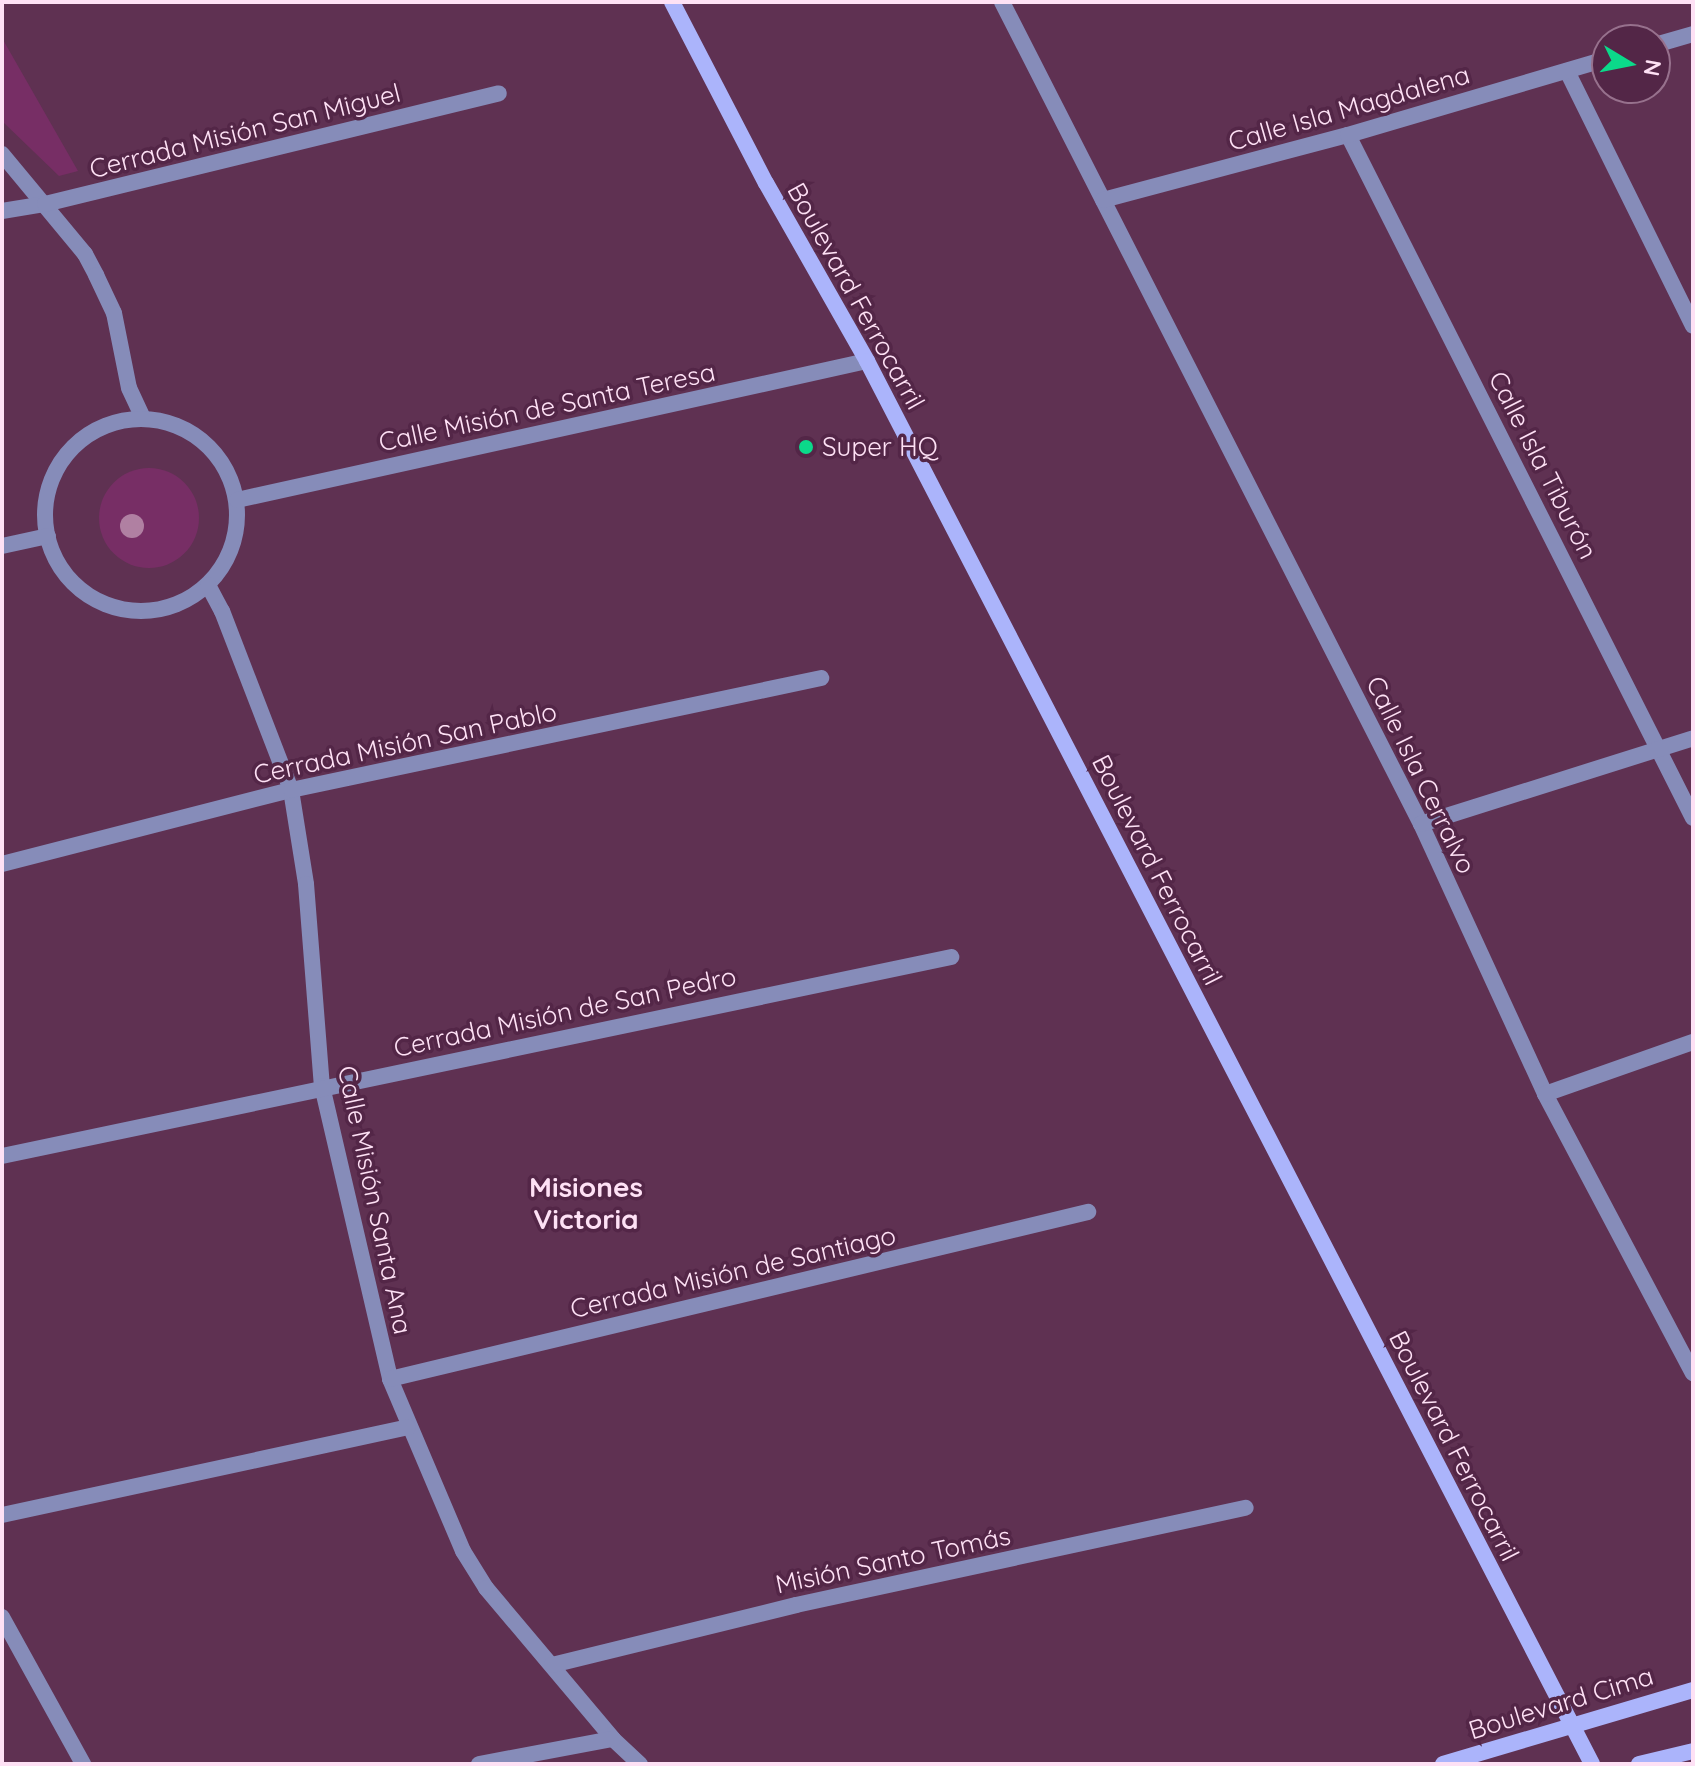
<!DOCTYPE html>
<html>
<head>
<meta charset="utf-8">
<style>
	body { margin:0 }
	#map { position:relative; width:1695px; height:1766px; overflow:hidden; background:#5f3152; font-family:Quicksand,sans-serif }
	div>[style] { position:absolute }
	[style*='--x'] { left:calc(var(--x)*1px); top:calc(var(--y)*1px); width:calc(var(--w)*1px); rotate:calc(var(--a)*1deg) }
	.green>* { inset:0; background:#772e65 }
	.round { border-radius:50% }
	.street>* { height:16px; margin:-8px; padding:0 8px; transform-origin:8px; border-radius:8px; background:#868cb9 }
	.street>.ring { margin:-8px; padding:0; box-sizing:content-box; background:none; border:16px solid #868cb9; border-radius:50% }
	.secondary>* { height:16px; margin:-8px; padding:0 8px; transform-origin:8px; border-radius:8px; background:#abb4fb }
	.trees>* { width:24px; height:24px; margin:-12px; border-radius:50%; background:#b080a2 }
	.dots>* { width:22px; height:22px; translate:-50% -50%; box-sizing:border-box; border:4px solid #532647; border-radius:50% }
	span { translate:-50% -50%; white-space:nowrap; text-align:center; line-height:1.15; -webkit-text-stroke:7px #532647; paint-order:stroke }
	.street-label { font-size:26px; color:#fee1f5 }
	.poi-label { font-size:26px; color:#fee1f5 }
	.left { translate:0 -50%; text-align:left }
	.neighbourhood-label { font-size:28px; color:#fee1f5; font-weight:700 }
	.frame { position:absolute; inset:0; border:4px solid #fee1f5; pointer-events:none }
	.north { position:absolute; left:1591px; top:24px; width:80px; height:80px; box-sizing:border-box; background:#532647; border:2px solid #97718d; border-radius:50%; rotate:100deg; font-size:22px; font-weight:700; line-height:32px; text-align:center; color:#fee1f5 }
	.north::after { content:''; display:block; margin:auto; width:28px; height:36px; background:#0bd98a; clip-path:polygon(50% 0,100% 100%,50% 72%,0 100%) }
</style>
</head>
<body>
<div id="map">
	<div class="green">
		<div style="clip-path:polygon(2px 38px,78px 171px,59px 176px,2px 121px)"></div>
		<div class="round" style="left:99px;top:468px;width:100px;height:100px"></div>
	</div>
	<div class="street">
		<div style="--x:1002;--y:2;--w:923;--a:62.99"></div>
		<div style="--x:1421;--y:824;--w:297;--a:65.3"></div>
		<div style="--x:1545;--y:1094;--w:316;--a:62.1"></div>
		<div style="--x:1655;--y:45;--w:40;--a:-16"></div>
		<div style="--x:1567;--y:71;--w:284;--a:63.7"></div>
		<div style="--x:1348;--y:135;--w:765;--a:63.2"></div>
		<div style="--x:2;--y:154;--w:130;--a:50.3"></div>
		<div style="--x:85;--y:254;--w:24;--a:62"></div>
		<div style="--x:96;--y:275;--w:42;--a:64.7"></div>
		<div style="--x:114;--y:313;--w:76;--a:78.7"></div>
		<div style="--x:129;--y:388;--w:33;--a:65"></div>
		<div style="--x:1103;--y:200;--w:253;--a:-14.9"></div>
		<div style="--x:1348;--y:135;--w:270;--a:-16.4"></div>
		<div style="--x:2;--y:211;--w:44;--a:-9.2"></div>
		<div style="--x:45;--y:204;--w:467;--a:-13.7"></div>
		<div class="ring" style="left:45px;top:419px;width:176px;height:176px"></div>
		<div style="--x:237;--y:500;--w:645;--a:-12.44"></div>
		<div style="--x:2;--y:546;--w:47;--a:-12.3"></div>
		<div style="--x:208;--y:585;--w:30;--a:62"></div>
		<div style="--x:222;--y:611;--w:192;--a:68.9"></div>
		<div style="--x:291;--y:790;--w:95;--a:80.9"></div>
		<div style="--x:306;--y:884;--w:203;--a:85.5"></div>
		<div style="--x:322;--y:1086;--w:301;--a:76.9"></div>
		<div style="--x:390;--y:1379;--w:187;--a:67"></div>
		<div style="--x:463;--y:1551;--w:44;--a:58.1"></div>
		<div style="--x:486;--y:1588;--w:197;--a:49.9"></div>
		<div style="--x:613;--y:1739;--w:37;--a:43"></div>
		<div style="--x:1421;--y:824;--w:285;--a:-17.5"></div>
		<div style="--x:2;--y:864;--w:298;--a:-14.4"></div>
		<div style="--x:291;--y:790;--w:542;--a:-11.93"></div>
		<div style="--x:1545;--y:1094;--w:157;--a:-19.4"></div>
		<div style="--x:2;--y:1156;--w:970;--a:-11.84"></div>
		<div style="--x:390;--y:1379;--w:718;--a:-13.46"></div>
		<div style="--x:2;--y:1515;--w:415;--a:-12.2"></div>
		<div style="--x:2;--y:1617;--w:168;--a:61.1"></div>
		<div style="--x:552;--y:1665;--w:251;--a:-13.8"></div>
		<div style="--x:796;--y:1605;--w:460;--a:-12.2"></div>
		<div style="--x:479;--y:1764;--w:136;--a:-10.6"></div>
	</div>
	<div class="secondary">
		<div style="--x:672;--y:2;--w:204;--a:62.6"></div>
		<div style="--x:766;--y:183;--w:205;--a:60.4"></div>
		<div style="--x:867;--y:361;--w:1579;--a:62.67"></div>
		<div style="--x:1443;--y:1764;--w:261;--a:-16.5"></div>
		<div style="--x:1639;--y:1764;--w:56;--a:-13.5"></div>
	</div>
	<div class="trees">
		<div style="left:132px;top:526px"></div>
	</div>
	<div class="dots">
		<div style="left:806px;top:447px;background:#0bd98a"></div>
	</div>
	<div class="street-label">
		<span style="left:1349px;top:108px;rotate:-16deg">Calle Isla Magdalena</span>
		<span style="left:245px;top:131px;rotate:-14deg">Cerrada Misión San Miguel</span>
		<span style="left:856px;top:296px;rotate:61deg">Boulevard Ferrocarril</span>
		<span style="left:547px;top:407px;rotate:-12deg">Calle Misión de Santa Teresa</span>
		<span style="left:1543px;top:465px;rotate:63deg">Calle Isla Tiburón</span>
		<span style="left:405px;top:743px;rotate:-12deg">Cerrada Misión San Pablo</span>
		<span style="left:1421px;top:775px;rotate:64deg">Calle Isla Cerralvo</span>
		<span style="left:1157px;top:870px;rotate:63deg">Boulevard Ferrocarril</span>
		<span style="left:565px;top:1012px;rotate:-12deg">Cerrada Misión de San Pedro</span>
		<span style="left:375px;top:1200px;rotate:78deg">Calle Misión Santa Ana</span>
		<span style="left:733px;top:1272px;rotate:-13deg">Cerrada Misión de Santiago</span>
		<span style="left:1454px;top:1446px;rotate:63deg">Boulevard Ferrocarril</span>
		<span style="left:893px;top:1560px;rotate:-12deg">Misión Santo Tomás</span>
		<span style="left:1561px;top:1703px;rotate:-17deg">Boulevard Cima</span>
	</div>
	<div class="poi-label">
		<span class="left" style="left:822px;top:447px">Super HQ</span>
	</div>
	<div class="neighbourhood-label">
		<span style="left:586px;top:1203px">Misiones<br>Victoria</span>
	</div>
	<div class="frame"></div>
	<div class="north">N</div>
</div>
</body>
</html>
